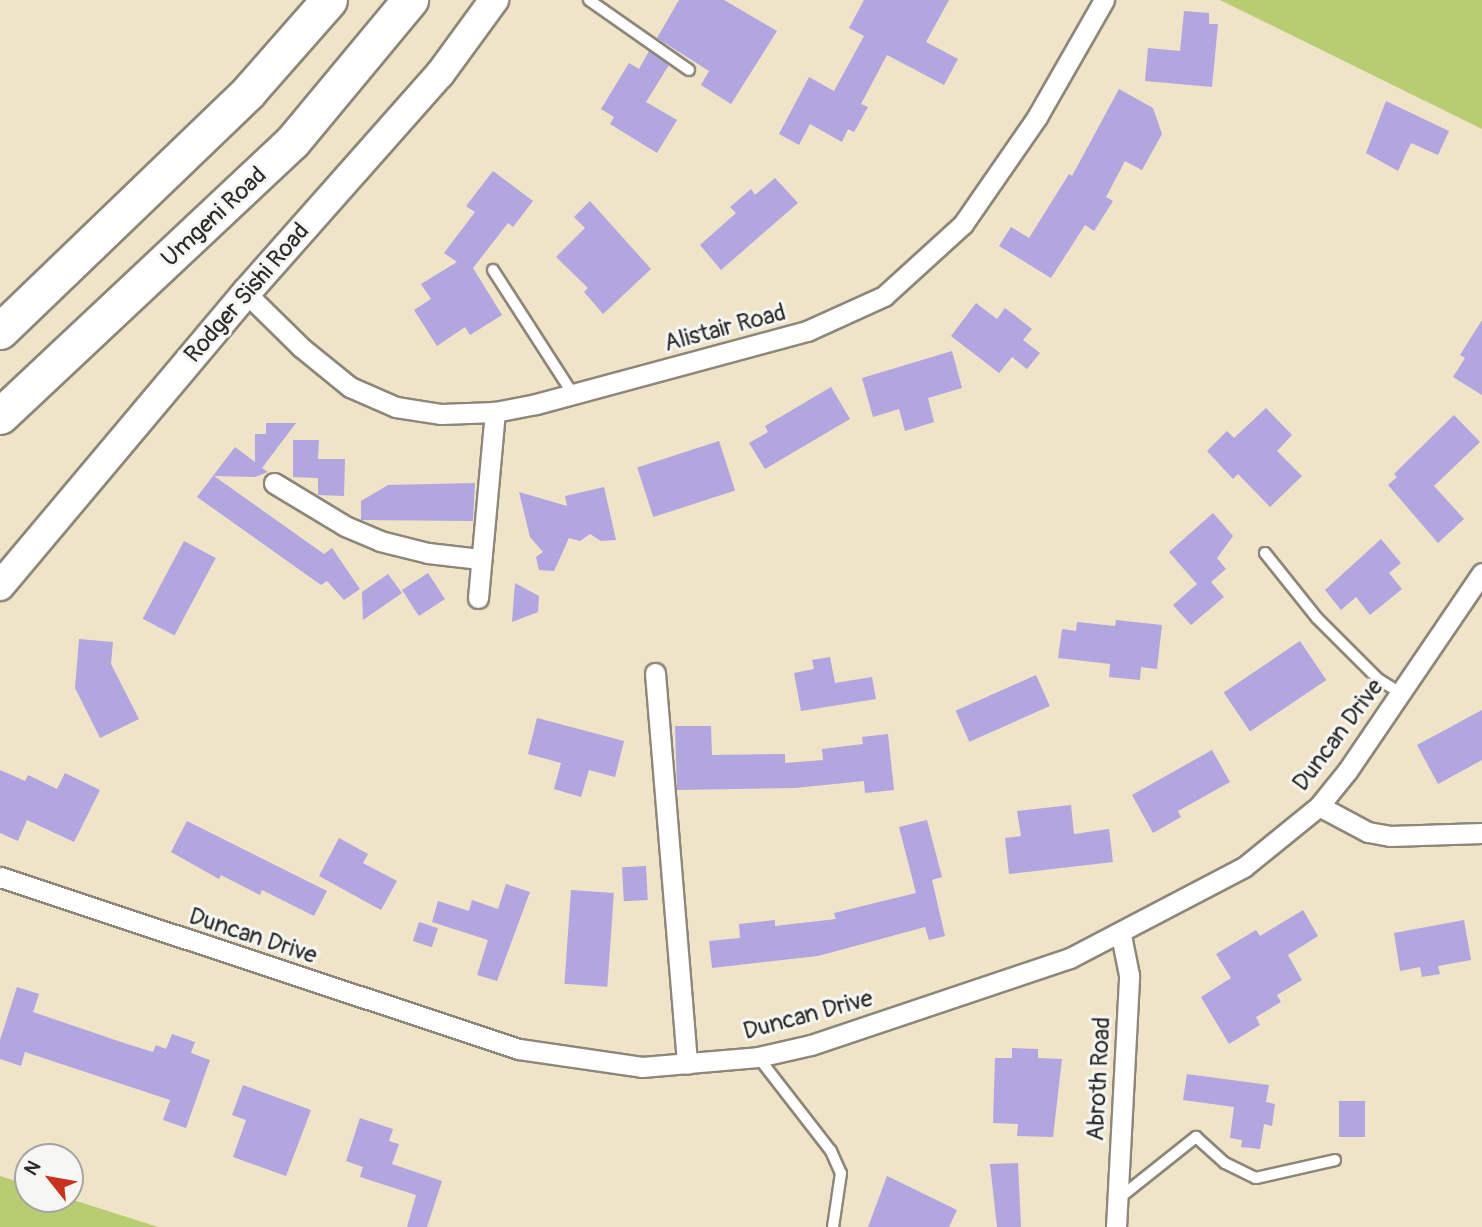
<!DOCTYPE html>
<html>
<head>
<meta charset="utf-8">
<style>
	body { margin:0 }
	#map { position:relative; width:1482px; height:1227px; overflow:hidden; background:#efe3c8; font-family:Pangolin,sans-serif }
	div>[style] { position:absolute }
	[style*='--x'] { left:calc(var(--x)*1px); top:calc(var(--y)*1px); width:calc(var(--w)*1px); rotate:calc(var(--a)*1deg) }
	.green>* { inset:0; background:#b8cd71 }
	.building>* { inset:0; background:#b1a6e0; transform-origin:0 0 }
	.roads { filter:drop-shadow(2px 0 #8d877a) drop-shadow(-2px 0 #8d877a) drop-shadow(0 2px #8d877a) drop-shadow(0 -2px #8d877a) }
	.lane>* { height:10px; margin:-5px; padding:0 5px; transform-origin:5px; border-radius:5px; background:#fff }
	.street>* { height:19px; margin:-9.5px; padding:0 9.5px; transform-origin:9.5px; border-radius:9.5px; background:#fff }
	.secondary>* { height:28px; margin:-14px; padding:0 14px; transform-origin:14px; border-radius:14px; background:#fff }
	.highway>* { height:35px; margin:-17.5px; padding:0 17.5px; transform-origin:17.5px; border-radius:17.5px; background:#fff }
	span { translate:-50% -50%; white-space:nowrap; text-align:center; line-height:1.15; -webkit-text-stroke:6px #f6f6f2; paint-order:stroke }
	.street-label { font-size:24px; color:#2b2b2b }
	.north { position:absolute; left:14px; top:1143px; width:70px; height:70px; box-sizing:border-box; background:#f6f6f2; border:2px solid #a5a5a2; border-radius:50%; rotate:301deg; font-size:19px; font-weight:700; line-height:28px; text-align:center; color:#2b2b2b }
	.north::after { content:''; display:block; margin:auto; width:24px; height:32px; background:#c8321e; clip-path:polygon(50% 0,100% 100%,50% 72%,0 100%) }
</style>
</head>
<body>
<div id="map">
	<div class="green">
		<div style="clip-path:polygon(1220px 0,1482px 0,1482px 129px)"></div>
		<div style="clip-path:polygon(0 1176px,28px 1185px,28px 1199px,70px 1199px,158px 1227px,0 1227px)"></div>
	</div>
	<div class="building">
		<div style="clip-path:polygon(679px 0,724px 0,777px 31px,731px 104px,701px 85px,709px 71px,657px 38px)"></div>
		<div style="clip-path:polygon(864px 0,949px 0,926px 42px,958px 59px,944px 85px,887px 55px,861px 104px,868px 107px,854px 132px,848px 129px,842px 142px,810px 124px,799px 145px,779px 134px,809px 77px,834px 91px,864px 36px,849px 28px)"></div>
		<div style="clip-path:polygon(1184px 11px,1209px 13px,1209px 24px,1218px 24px,1212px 87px,1145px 81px,1148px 48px,1180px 51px)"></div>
		<div style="clip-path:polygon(649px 51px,669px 65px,646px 102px,677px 120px,657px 153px,610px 124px,614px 117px,601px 109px,629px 63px,639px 69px)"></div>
		<div style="clip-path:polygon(1119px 89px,1153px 108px,1162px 134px,1142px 170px,1125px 161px,1106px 197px,1113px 201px,1094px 231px,1085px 225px,1051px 278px,999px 246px,1011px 227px,1029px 238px,1069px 174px,1072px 176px)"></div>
		<div style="clip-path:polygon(1386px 101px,1449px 131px,1438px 155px,1411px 143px,1398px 171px,1366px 153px)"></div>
		<div style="clip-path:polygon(493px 171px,533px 201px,513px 227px,508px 223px,473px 268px,502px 315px,470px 335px,465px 327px,437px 346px,414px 310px,431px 299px,421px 284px,457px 262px,444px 253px,475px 212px,466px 206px)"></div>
		<div style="clip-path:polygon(775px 178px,798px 203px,721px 270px,700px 245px,736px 213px,730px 207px,751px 189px,755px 195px)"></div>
		<div style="clip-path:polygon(590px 201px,651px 269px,603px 314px,584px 292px,588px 288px,556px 257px,585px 228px,574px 217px)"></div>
		<div style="clip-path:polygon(976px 303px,997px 319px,1005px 308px,1032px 329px,1023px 340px,1040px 353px,1027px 369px,1012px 357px,999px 373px,951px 336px)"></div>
		<div style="clip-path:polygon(1482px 320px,1482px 395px,1453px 377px,1465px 358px,1460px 355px)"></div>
		<div style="clip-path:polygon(952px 351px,962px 388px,928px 398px,934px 422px,905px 431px,899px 409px,873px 417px,862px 378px)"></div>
		<div style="clip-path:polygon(831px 387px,850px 419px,765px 469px,749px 443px,768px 432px,765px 426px)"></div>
		<div style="clip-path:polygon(1266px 408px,1292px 435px,1277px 451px,1302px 476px,1270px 507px,1238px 474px,1233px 479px,1207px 451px,1227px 431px,1234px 438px)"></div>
		<div style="clip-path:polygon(1454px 415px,1480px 442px,1434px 486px,1464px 519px,1438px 543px,1388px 485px,1397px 477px,1394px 474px)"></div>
		<div style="clip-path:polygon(266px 423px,296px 423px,262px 468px,268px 472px,255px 477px,214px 476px,324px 554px,332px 548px,360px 589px,344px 600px,327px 581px,321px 585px,197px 497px,235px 447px,255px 462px,255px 434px,266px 434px)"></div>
		<div style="clip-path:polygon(293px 440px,319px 440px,318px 459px,345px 459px,344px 496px,318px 495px,318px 478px,293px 477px)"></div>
		<div style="left:719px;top:441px;width:52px;height:86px;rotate:72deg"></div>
		<div style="clip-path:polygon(475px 483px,473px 521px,361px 520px,361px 501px,388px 485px)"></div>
		<div style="clip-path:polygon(604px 487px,616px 540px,601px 541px,590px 534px,580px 541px,569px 538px,554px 571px,539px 570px,536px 557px,543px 552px,530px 537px,519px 492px,567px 506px,565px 496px)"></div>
		<div style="clip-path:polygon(1213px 513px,1233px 536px,1217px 558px,1226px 569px,1211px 582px,1224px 597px,1191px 625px,1173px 605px,1197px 584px,1169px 552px)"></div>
		<div style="clip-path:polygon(1381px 539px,1401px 563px,1389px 573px,1402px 589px,1370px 615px,1356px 597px,1341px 610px,1325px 590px)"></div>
		<div style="left:184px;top:541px;width:36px;height:88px;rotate:28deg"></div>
		<div style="left:428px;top:573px;width:31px;height:31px;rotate:57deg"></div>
		<div style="clip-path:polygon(388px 574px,402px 593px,363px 620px,362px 592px)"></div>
		<div style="clip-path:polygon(515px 583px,539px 596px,538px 612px,512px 622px)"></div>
		<div style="clip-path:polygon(1116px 620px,1162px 625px,1157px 669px,1141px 667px,1140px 680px,1109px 677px,1110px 664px,1058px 658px,1062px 629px,1076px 631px,1077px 622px,1115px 626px)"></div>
		<div style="clip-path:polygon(79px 639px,113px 642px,111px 664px,139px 719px,100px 738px,75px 688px)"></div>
		<div style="left:1300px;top:641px;width:47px;height:92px;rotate:56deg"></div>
		<div style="clip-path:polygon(830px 657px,835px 683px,872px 677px,876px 699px,801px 711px,794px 673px,814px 669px,812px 660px)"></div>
		<div style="left:1036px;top:675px;width:34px;height:88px;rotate:66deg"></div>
		<div style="clip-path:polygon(1482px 710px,1482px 760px,1438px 784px,1417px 745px)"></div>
		<div style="clip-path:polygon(537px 718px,624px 741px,615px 777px,589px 770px,581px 797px,554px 789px,561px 763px,528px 754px)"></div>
		<div style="clip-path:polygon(675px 726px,711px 726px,712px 755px,785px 754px,785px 763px,823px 760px,822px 749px,863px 744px,862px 737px,888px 734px,894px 790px,865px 793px,864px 781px,795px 788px,677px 790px)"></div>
		<div style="clip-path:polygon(1212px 750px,1230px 782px,1178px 811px,1181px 817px,1153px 833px,1132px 795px)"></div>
		<div style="clip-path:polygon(0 770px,25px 781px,28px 775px,57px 789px,65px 773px,100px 790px,74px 842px,27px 820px,18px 841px,0 833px)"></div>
		<div style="clip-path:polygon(1071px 805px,1074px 834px,1109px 829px,1113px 862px,1009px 874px,1005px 838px,1021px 836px,1017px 811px)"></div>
		<div style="clip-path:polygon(927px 820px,942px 877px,932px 880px,945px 936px,929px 940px,925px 927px,818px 956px,712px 968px,709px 941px,740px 938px,739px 924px,775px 920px,775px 926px,836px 919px,834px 913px,916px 893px,899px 827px)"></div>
		<div style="clip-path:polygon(187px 821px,327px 891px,314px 916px,262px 890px,260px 895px,221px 875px,219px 879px,171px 852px)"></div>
		<div style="clip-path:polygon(339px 838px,368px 854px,363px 863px,397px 881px,381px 910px,319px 876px)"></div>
		<div style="left:646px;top:866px;width:34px;height:24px;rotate:87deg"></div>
		<div style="clip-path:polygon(506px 884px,530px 892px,497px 981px,477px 975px,488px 940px,432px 922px,438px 901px,469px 911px,472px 900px,498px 909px)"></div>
		<div style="left:571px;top:890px;width:43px;height:94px;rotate:4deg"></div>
		<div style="clip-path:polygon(1303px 910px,1318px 936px,1288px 955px,1302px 980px,1277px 995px,1281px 1002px,1256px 1017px,1260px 1025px,1229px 1044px,1201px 997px,1231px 978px,1216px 954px,1256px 930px,1260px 936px)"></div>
		<div style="clip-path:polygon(1464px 920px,1471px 960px,1438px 966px,1440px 974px,1422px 977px,1420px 967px,1400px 971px,1394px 933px)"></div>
		<div style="left:419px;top:922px;width:20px;height:20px;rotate:18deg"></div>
		<div style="clip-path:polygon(17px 987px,39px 994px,33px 1012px,124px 1043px,153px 1052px,156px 1045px,166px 1049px,172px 1034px,195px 1042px,191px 1053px,210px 1060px,186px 1128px,163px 1120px,170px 1100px,25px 1052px,21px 1066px,0 1059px,0 1040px)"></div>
		<div style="clip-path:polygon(1012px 1048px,1038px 1049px,1038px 1058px,1062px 1059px,1053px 1137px,1017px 1136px,1018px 1124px,993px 1123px,995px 1058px,1012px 1058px)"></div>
		<div style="clip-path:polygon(1187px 1074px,1269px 1085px,1266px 1102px,1275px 1104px,1272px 1126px,1264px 1124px,1260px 1149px,1241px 1147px,1242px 1140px,1230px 1138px,1234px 1107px,1183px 1100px)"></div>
		<div style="clip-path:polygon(243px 1085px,311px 1110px,286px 1176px,233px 1157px,246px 1120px,232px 1115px)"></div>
		<div style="left:1339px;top:1101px;width:26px;height:36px"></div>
		<div style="clip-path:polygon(360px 1118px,393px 1129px,389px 1141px,399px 1144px,392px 1164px,442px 1181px,427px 1227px,407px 1227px,416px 1195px,360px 1177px,363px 1167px,346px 1161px)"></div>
		<div style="clip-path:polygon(1018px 1163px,1021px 1227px,997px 1227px,990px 1164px)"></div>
		<div style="clip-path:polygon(887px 1176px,957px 1210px,949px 1227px,868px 1227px)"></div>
	</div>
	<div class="roads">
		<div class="lane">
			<div style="--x:589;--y:0;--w:122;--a:35"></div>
			<div style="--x:493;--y:270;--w:148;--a:57.2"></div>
			<div style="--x:1265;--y:553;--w:83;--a:51.3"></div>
			<div style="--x:1317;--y:618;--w:86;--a:45"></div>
			<div style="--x:1378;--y:679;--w:26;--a:32"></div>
			<div style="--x:758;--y:1057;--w:119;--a:52.2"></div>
			<div style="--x:831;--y:1151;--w:24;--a:66"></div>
			<div style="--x:841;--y:1173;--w:55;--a:98.4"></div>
			<div style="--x:1118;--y:1199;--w:100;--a:-38.5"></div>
			<div style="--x:1196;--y:1137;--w:39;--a:42"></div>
			<div style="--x:1225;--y:1163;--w:34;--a:26"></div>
			<div style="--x:1256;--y:1178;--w:81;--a:-12.8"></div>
		</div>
		<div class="street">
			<div style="--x:246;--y:293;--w:78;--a:44.5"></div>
			<div style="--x:302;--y:348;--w:62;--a:39.1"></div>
			<div style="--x:350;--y:387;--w:50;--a:23.5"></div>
			<div style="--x:396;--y:407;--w:46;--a:8.8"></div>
			<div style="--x:441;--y:414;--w:54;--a:-2.1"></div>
			<div style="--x:495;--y:412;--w:42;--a:-11"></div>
			<div style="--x:536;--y:404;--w:281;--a:-15.1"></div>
			<div style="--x:807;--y:331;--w:85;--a:-24.4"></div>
			<div style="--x:884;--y:296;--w:107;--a:-42.3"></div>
			<div style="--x:963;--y:224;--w:130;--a:-55.3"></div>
			<div style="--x:1037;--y:117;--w:135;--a:-60.2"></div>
			<div style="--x:274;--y:483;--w:83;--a:31.2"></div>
			<div style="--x:345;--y:526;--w:38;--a:23"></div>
			<div style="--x:380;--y:541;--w:49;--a:14"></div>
			<div style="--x:428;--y:553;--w:52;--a:6.6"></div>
			<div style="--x:478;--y:598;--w:187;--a:-84.8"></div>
			<div style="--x:655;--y:673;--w:392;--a:85.3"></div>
			<div style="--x:1319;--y:806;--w:55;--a:28"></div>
			<div style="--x:1368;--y:832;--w:22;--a:10"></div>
			<div style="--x:1390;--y:836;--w:92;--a:-1.9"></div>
			<div style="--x:0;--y:877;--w:547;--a:18.34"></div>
			<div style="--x:519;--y:1049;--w:124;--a:8.3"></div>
			<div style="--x:642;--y:1067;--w:116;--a:-4.9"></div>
			<div style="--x:758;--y:1057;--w:54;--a:-12.8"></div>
			<div style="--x:811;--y:1045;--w:273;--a:-18.6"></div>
			<div style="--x:1070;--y:958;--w:196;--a:-27.6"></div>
			<div style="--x:1244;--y:867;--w:97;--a:-39.1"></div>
			<div style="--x:1319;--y:806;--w:46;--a:-51.1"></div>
			<div style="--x:1348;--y:770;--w:238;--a:-55.8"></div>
			<div style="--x:1116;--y:1227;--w:252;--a:-87"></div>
			<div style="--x:1129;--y:975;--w:41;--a:-101.3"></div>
		</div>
		<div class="secondary">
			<div style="--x:0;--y:586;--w:383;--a:-50"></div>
			<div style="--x:246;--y:293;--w:293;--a:-48.5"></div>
			<div style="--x:440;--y:74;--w:92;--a:-53.9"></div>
		</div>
		<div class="highway">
			<div style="--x:0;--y:331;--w:346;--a:-43.9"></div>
			<div style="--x:249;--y:91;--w:121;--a:-48.7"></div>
			<div style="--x:0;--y:416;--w:400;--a:-43.2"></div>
			<div style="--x:292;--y:142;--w:185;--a:-50.3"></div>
		</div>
	</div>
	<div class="street-label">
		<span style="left:214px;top:217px;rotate:-43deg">Umgeni Road</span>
		<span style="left:247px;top:293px;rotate:-49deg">Rodger Sishi Road</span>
		<span style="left:725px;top:328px;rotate:-15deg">Alistair Road</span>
		<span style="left:1338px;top:735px;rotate:-53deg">Duncan Drive</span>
		<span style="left:253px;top:936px;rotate:18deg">Duncan Drive</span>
		<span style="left:808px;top:1015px;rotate:-15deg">Duncan Drive</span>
		<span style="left:1099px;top:1079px;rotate:-87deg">Abroth Road</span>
	</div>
	<div class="north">N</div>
</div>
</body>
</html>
